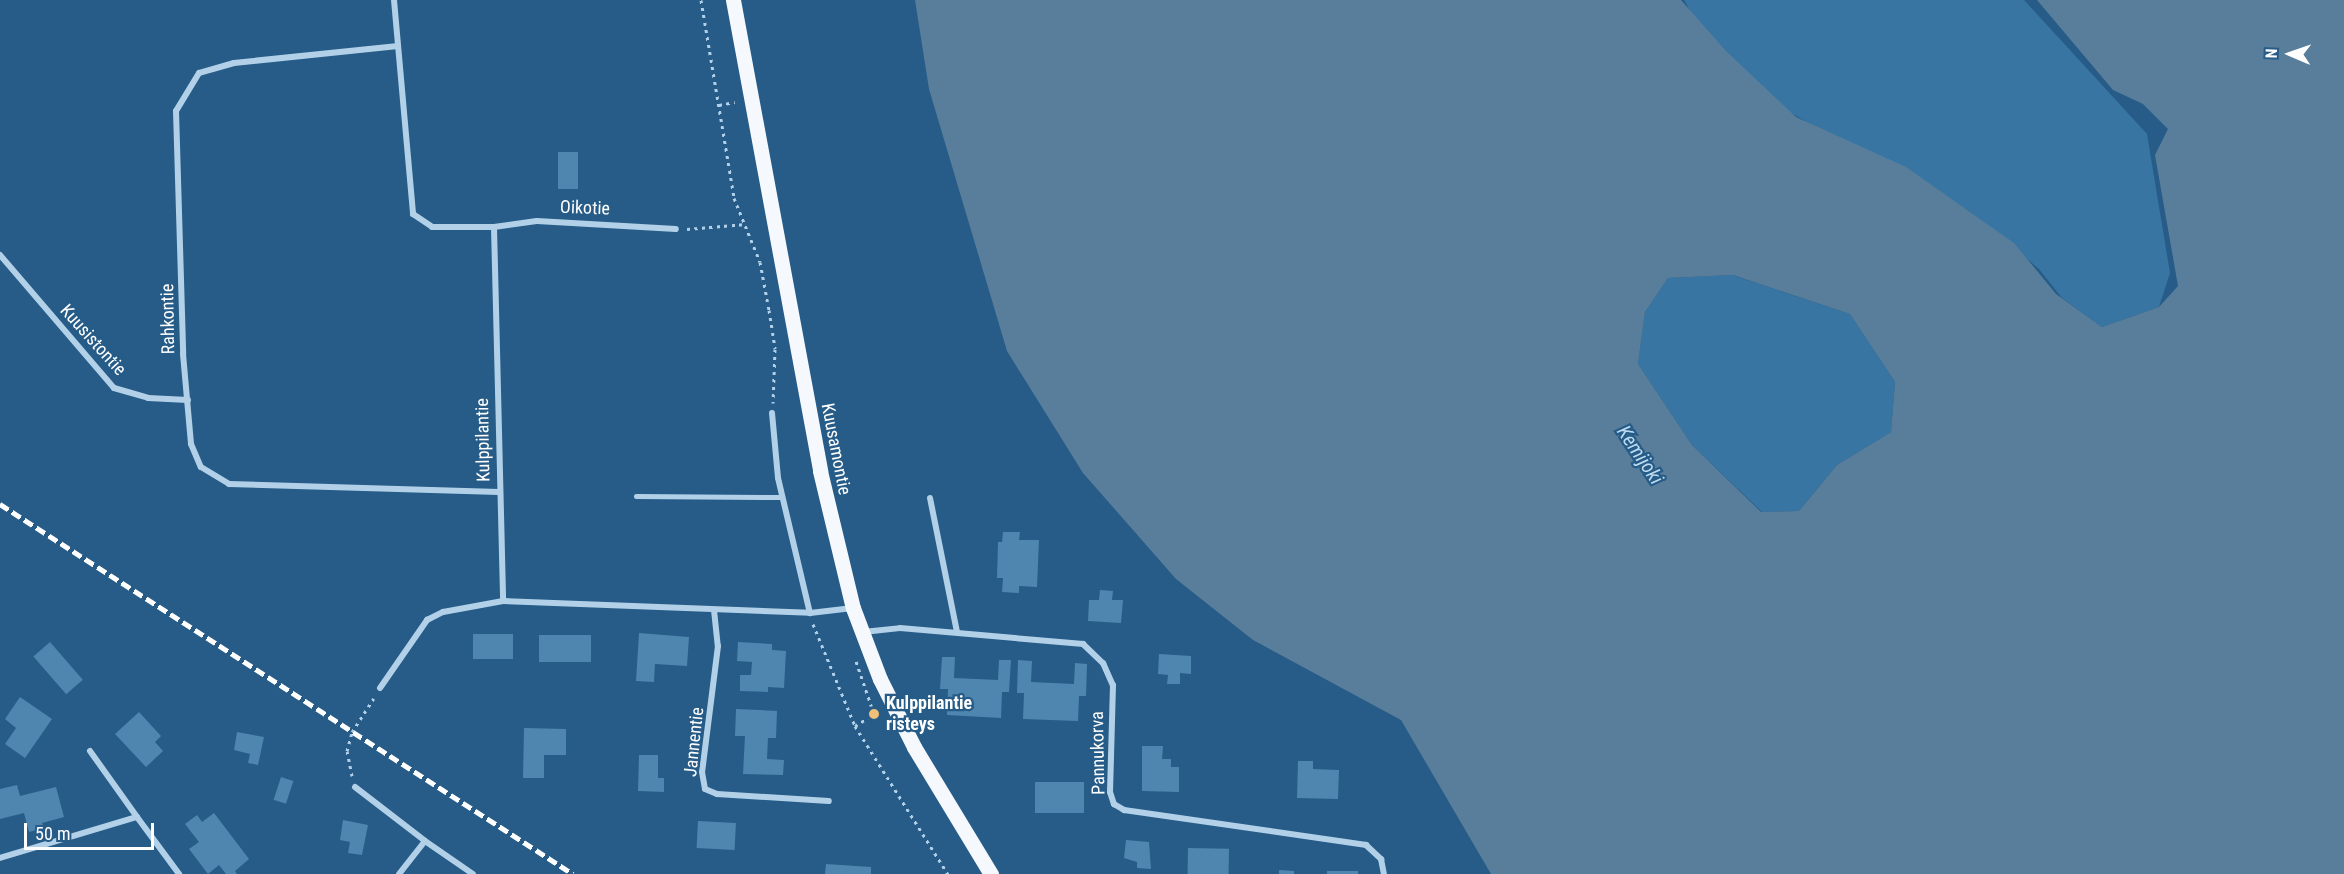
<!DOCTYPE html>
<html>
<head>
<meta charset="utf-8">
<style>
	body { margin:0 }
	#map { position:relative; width:2344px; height:874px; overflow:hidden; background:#265c87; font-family:"Roboto Condensed",sans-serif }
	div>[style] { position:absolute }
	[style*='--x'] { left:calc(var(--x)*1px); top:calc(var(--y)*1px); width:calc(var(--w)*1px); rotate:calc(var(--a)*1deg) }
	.green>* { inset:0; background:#3875a3 }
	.water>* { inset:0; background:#587e9b }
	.building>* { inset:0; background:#4f86af; transform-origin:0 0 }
	.path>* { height:3px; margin-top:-1.5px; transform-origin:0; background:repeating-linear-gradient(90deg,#b2d1e9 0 3px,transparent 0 7.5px) }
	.lane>* { height:4.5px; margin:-2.25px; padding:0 2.25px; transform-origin:2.25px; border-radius:2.25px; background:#b2d1e9 }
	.street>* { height:6px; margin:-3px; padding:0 3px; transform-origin:3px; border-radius:3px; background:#b2d1e9 }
	.primary>* { height:15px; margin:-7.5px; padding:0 7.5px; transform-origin:7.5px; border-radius:7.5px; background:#f5f9fe }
	.rail>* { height:4.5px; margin-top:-2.25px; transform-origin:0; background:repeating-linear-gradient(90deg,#fff 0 10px,transparent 0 14.5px) }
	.dots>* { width:16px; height:16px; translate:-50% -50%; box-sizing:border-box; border:3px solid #265c87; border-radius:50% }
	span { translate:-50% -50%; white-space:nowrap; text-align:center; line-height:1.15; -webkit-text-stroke:4.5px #265c87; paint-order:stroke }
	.street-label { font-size:18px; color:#fff }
	.poi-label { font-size:18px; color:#fff; font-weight:700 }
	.left { translate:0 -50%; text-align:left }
	.water-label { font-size:20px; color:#bedbf0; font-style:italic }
	.north { position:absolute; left:2260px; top:24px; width:60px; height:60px; -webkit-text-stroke:4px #265c87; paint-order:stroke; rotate:272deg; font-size:16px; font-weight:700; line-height:24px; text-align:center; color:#fff }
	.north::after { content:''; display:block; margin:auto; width:21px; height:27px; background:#fff; clip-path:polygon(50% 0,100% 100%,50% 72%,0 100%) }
	.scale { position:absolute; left:24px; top:823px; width:130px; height:27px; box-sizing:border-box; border:3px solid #fff; border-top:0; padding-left:8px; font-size:18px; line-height:21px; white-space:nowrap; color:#fff; -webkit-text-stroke:4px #265c87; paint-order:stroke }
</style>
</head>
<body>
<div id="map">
	<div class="green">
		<div style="clip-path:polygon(1684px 0,2024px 0,2147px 134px,2170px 273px,2159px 307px,2102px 327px,2062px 298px,2039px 269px,1969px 211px,1747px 89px,1721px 63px)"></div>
		<div style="clip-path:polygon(1732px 275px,1850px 314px,1895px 382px,1891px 432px,1837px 465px,1799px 511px,1762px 512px,1692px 445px,1638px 364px,1645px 312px,1668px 278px)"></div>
	</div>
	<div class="water">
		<div style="clip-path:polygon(evenodd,915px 0,1681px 0,1726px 51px,1796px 117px,1906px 167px,2014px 243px,2056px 294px,2102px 327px,2159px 307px,2178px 286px,2155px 155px,2168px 129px,2143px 104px,2113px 90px,2037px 0,2344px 0,2344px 874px,1491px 874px,1401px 720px,1253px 640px,1176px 579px,1083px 473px,1007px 351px,929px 89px,915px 0,1733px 275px,1850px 314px,1895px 382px,1891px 432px,1837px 465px,1799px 511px,1761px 512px,1692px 445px,1638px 364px,1645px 312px,1668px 278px,1733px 275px)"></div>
	</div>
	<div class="building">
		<div style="left:558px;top:152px;width:20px;height:37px"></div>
		<div style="clip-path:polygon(1003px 532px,1020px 532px,1019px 540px,1039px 540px,1037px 587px,1019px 586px,1019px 593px,1002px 592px,1003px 578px,997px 578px,998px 542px,1002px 542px)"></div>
		<div style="clip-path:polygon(1100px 590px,1113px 591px,1112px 600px,1123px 600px,1121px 623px,1088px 621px,1089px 600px,1099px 600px)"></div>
		<div style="clip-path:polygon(639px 633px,689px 637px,687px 666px,655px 664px,654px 682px,636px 681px)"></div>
		<div style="left:473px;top:634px;width:40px;height:25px"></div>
		<div style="left:539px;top:635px;width:52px;height:27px"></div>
		<div style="left:50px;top:642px;width:50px;height:22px;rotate:49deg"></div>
		<div style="clip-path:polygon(738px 642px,772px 644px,772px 650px,786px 651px,784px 688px,768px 687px,768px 692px,740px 691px,740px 675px,751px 675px,752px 662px,737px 661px)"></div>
		<div style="clip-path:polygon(1159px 654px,1191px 656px,1191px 674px,1180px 673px,1180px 684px,1167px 684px,1168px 675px,1158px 674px)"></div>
		<div style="clip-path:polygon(942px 657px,955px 657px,954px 678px,998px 680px,999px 660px,1011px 660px,1009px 692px,1002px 692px,1001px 718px,947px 715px,948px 689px,940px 689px)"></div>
		<div style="clip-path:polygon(1018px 660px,1032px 661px,1031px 682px,1074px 684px,1075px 663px,1087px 664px,1086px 696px,1079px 696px,1078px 721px,1023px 719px,1024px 693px,1017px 693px)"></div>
		<div style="clip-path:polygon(20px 697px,52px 719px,25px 758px,5px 744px,16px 728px,5px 719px)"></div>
		<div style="clip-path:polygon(736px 709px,777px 711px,776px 738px,768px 738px,767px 759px,784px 760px,783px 775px,743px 774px,745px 736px,735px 736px)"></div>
		<div style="clip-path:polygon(139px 712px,161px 736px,155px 742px,163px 751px,146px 767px,115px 734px)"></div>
		<div style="clip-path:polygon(524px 728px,566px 729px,566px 755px,544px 755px,544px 778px,523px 778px)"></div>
		<div style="clip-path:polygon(237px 732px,264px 737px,258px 765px,248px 763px,250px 754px,234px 750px)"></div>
		<div style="clip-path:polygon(1142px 746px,1163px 746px,1162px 759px,1171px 759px,1171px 767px,1179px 767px,1179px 792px,1142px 791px)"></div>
		<div style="clip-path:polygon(639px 755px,658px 755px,658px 778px,664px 778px,664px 792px,638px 791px)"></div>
		<div style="clip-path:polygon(1298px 761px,1313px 761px,1313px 769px,1339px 770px,1338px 799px,1297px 798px)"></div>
		<div style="left:281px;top:777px;width:13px;height:24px;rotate:18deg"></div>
		<div style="left:1035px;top:782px;width:49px;height:31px"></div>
		<div style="clip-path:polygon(17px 785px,20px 796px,56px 787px,64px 817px,42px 823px,44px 828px,29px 832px,24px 813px,0 819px,0 789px)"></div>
		<div style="clip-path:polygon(214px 813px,249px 859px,235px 871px,237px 874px,226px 874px,219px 865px,208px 874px,189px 849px,199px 842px,185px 824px,197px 815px,202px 822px)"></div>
		<div style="clip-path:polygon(343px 820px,368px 825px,362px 855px,348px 853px,350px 842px,340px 840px)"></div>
		<div style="left:698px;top:821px;width:38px;height:27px;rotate:3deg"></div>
		<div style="clip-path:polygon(1126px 840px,1149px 842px,1151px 869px,1137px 868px,1137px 862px,1124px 858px)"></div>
		<div style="left:1188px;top:848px;width:41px;height:26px;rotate:1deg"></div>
		<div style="clip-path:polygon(826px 864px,871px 867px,871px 874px,825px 874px)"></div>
		<div style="clip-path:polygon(1279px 870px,1294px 871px,1294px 874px,1279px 874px)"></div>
		<div style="left:1327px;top:871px;width:31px;height:3px"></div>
	</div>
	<div class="path">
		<div style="--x:701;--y:0;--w:201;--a:80.5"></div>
		<div style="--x:734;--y:198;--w:69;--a:67.9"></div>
		<div style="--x:760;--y:262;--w:49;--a:79.4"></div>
		<div style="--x:769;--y:310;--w:39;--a:81"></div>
		<div style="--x:775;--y:349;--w:54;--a:92.1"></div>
		<div style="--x:719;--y:105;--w:16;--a:-11"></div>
		<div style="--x:687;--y:229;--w:59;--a:-4.8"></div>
		<div style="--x:813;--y:624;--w:110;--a:67.6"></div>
		<div style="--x:855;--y:726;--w:175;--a:57.9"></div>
		<div style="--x:855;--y:726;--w:22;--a:-32"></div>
		<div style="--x:874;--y:714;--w:56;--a:-108.8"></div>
		<div style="--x:352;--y:776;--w:25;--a:-101"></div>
		<div style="--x:347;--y:751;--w:20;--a:-75"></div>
		<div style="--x:352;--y:732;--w:40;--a:-57.1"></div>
	</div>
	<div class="lane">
		<div style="--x:636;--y:496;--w:146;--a:0.4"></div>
	</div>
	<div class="street">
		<div style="--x:394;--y:0;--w:215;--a:84.9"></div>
		<div style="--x:413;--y:214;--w:23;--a:34"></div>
		<div style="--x:432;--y:227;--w:62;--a:0"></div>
		<div style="--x:494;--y:227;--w:374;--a:88.6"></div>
		<div style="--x:398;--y:46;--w:165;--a:174.1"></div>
		<div style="--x:234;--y:63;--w:36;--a:164"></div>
		<div style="--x:199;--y:73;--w:44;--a:121.2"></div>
		<div style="--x:176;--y:111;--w:243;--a:88.3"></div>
		<div style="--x:183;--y:354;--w:90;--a:84.9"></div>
		<div style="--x:191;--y:444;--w:25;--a:67"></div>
		<div style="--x:201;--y:467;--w:33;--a:31"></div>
		<div style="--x:229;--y:484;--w:270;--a:1.7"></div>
		<div style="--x:494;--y:227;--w:43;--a:-7.9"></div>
		<div style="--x:537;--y:221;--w:139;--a:3.3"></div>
		<div style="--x:0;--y:255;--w:175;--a:49.4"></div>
		<div style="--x:114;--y:388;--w:35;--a:16"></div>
		<div style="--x:148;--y:398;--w:40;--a:2.9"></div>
		<div style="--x:772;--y:413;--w:65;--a:84.7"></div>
		<div style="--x:778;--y:478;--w:139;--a:76.7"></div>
		<div style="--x:930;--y:498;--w:137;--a:78.6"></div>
		<div style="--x:714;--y:610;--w:36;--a:84"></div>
		<div style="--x:718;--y:646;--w:127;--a:97.2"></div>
		<div style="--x:702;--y:772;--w:17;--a:80"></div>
		<div style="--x:705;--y:789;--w:13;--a:23"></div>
		<div style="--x:717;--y:794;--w:112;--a:3.6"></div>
		<div style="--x:863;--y:632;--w:37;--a:-6"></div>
		<div style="--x:900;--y:628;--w:184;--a:5"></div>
		<div style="--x:1083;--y:644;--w:28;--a:44"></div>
		<div style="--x:1103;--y:663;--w:24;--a:66"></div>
		<div style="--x:1113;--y:685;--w:107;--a:91.6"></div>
		<div style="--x:1110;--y:792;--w:13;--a:72"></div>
		<div style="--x:1114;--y:804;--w:12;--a:31"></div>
		<div style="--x:1124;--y:810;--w:245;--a:8.2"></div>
		<div style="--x:1366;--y:845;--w:21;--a:43"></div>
		<div style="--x:1381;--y:859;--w:15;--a:79"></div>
		<div style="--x:380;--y:688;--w:83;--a:-55.3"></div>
		<div style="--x:427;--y:620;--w:18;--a:-27"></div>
		<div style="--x:443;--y:612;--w:61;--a:-10.4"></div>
		<div style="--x:503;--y:601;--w:307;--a:2.2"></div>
		<div style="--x:810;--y:613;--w:43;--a:-6.6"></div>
		<div style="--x:90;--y:751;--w:81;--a:54.5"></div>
		<div style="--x:355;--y:787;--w:88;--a:37.6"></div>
		<div style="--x:425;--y:841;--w:42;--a:128.2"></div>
		<div style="--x:425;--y:841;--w:58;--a:34.5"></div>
		<div style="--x:0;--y:858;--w:143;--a:-16.7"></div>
		<div style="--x:137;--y:817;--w:71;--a:53.6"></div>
	</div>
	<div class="primary">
		<div style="--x:733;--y:0;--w:479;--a:79.5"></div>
		<div style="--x:820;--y:471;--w:141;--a:76.5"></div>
		<div style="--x:853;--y:608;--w:76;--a:69.2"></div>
		<div style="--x:880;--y:679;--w:76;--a:63.4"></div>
		<div style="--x:914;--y:747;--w:149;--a:58.8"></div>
	</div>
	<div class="rail">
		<div style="--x:0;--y:504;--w:682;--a:32.85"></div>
	</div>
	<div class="dots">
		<div style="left:874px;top:714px;background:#f1bf77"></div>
	</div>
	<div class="street-label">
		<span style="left:585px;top:208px;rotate:2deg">Oikotie</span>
		<span style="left:168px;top:319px;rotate:-91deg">Rahkontie</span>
		<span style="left:93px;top:340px;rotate:48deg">Kuusistontie</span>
		<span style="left:483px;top:440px;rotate:-91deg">Kulppilantie</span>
		<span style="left:836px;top:449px;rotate:79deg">Kuusamontie</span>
		<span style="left:694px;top:742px;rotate:-84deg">Jannentie</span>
		<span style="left:1098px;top:753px;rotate:-91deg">Pannukorva</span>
	</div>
	<div class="poi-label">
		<span class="left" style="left:886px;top:714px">Kulppilantie<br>risteys</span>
	</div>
	<div class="water-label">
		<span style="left:1640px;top:455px;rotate:56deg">Kemijoki</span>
	</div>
	<div class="north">N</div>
	<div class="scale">50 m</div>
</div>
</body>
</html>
